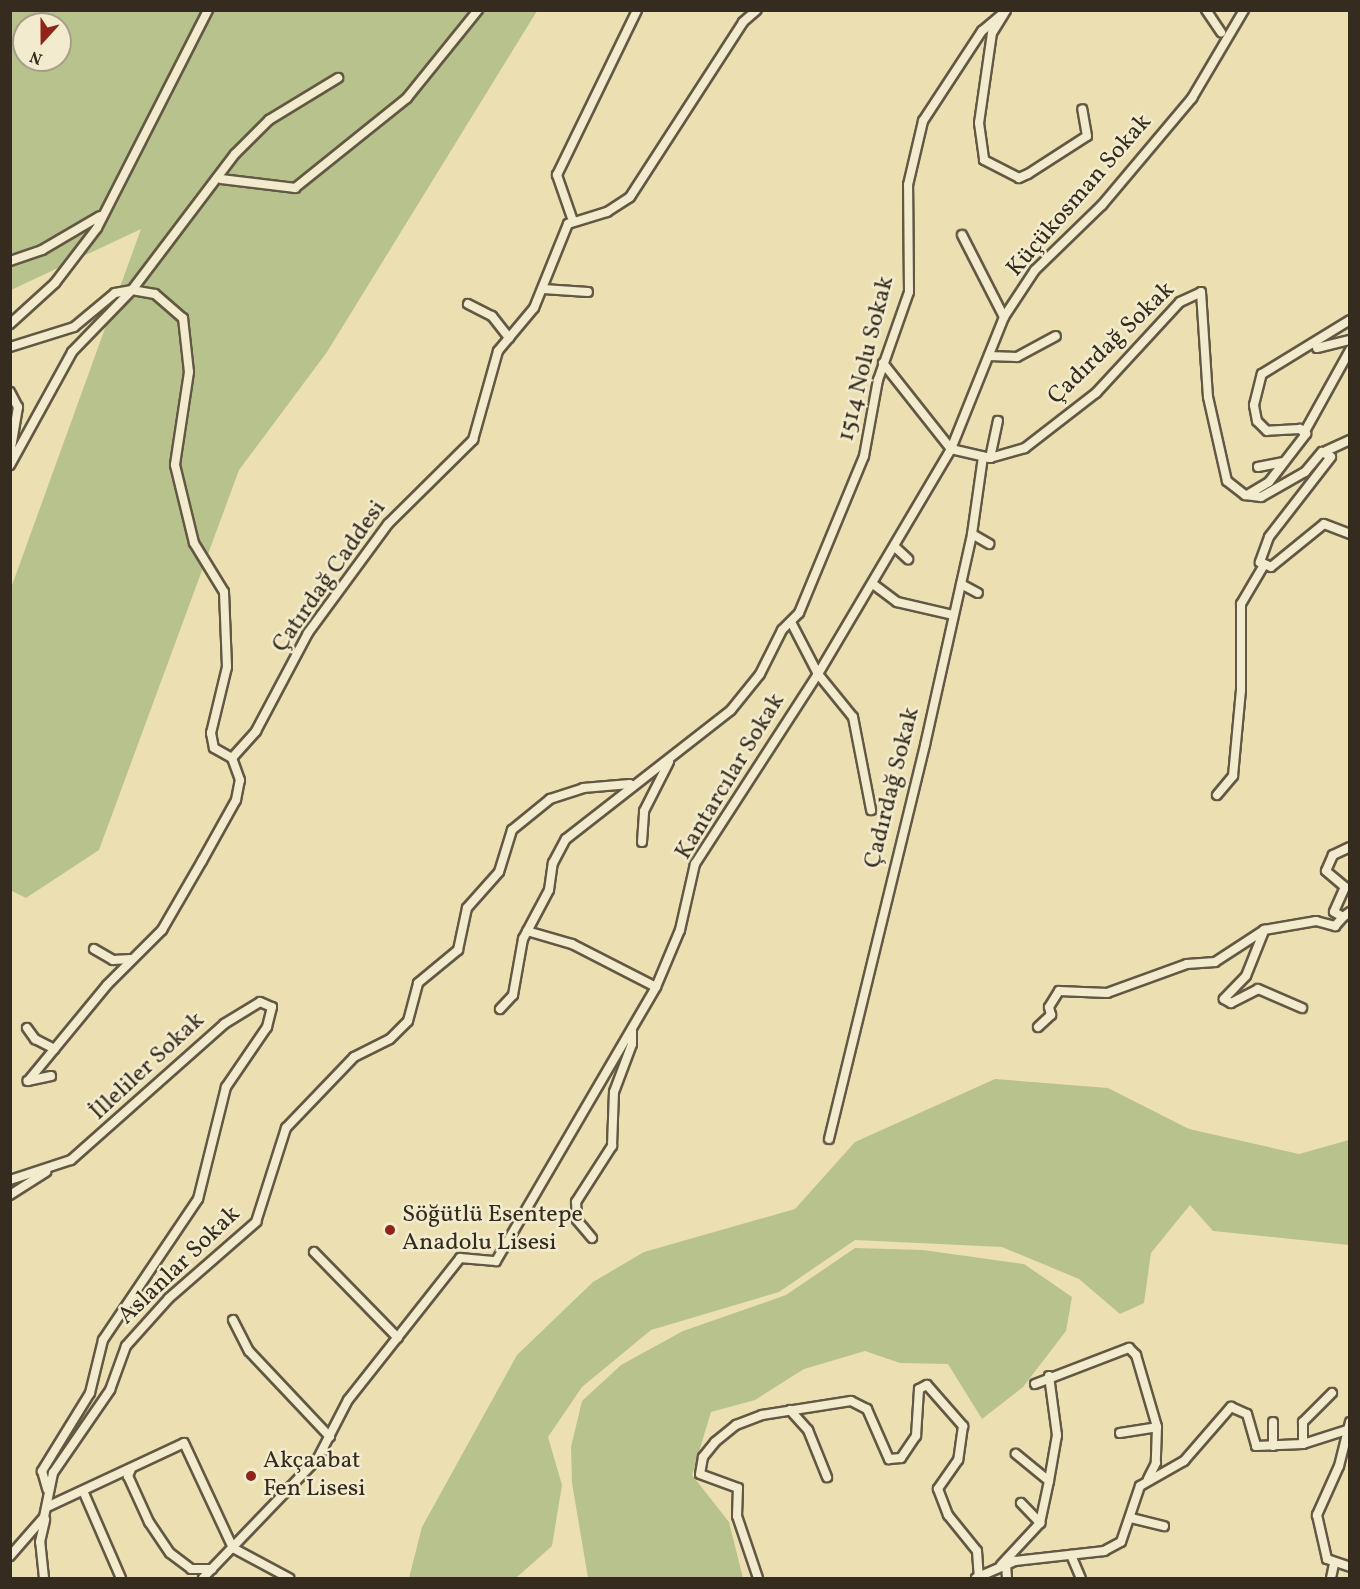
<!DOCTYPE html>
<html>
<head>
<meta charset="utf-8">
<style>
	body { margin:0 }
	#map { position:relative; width:1360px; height:1589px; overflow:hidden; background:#ece0b3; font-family:Vollkorn,serif }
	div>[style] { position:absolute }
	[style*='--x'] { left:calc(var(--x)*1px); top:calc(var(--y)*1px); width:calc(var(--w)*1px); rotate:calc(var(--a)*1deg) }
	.green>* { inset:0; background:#b8c28c }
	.roads { filter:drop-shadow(2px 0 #635844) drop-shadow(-2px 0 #635844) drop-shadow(0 2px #635844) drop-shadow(0 -2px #635844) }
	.minor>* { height:8px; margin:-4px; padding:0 4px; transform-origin:4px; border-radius:4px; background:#f3ebce }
	.dots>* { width:16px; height:16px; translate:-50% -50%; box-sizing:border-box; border:3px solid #f3ebce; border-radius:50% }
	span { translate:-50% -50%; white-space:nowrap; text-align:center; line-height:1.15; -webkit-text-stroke:5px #f3ebce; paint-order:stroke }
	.street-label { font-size:24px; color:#352b1f }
	.poi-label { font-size:24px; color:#352b1f }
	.left { translate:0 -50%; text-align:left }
	.frame { position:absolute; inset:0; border:12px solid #352b1f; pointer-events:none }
	.north { position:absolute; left:12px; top:12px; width:60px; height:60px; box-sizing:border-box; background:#f3ebce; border:2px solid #a79e88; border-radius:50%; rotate:201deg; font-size:16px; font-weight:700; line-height:24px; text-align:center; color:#352b1f }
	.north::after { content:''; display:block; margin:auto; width:21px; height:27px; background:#8f2418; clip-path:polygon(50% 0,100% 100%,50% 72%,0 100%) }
</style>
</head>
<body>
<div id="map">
	<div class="green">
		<div style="clip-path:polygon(evenodd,11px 11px,537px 11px,327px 352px,239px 470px,99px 850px,26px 898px,10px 890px,11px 588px,141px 229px,11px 290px,11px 11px,24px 24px,60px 24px,60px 60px,24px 60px,24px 24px)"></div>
		<div style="clip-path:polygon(995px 1079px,1108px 1088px,1189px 1129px,1299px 1154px,1349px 1140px,1349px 1245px,1213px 1231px,1190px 1205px,1151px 1253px,1144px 1303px,1120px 1314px,1079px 1279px,1002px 1247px,855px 1240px,779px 1292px,651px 1330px,582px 1387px,548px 1437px,562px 1485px,552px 1546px,516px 1578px,409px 1578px,422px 1527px,517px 1355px,593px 1282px,644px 1252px,795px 1209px,855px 1142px)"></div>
		<div style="clip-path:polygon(855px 1248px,923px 1250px,1024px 1264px,1072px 1297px,1066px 1331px,1023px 1387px,982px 1419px,948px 1364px,900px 1363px,865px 1351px,804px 1369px,755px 1400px,711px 1412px,692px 1475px,729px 1522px,743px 1578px,588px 1578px,572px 1483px,571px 1447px,582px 1401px,621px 1365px,683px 1331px,786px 1295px)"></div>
	</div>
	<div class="roads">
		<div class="minor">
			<div style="--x:1206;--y:10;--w:27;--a:56"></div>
			<div style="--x:1004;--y:14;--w:22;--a:122"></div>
			<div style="--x:992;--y:33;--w:91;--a:98.2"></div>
			<div style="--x:979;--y:123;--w:37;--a:82"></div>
			<div style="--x:984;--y:160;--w:39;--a:27"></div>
			<div style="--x:1019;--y:178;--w:10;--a:-24"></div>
			<div style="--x:1028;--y:174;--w:70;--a:-32.8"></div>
			<div style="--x:1087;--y:136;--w:27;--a:-100"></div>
			<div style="--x:221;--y:179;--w:75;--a:6.9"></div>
			<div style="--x:295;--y:188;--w:144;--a:-38.8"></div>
			<div style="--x:407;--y:98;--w:113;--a:-51.1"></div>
			<div style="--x:573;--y:221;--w:49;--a:-109.2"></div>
			<div style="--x:557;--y:175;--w:183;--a:-64.1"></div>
			<div style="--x:962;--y:235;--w:92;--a:62.9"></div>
			<div style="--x:10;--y:261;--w:34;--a:-19"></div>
			<div style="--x:42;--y:250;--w:67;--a:-30.4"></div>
			<div style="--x:543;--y:289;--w:45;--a:3.8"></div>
			<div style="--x:468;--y:304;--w:27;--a:27"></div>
			<div style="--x:492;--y:316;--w:28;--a:52"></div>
			<div style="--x:10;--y:324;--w:61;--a:-42.3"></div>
			<div style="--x:55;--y:283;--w:69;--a:-52.6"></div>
			<div style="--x:97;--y:228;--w:245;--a:-63"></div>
			<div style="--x:10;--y:347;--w:67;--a:-17.4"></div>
			<div style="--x:74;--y:327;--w:53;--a:-39.7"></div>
			<div style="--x:115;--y:293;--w:17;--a:-10"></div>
			<div style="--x:132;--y:290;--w:23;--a:10"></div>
			<div style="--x:155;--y:294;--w:37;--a:41"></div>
			<div style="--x:183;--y:318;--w:54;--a:83.7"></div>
			<div style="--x:189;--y:372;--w:94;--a:98.6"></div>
			<div style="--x:175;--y:465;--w:80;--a:76.3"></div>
			<div style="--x:194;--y:543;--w:57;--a:58.5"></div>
			<div style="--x:224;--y:592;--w:75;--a:87.7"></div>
			<div style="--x:227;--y:667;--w:68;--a:103.6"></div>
			<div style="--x:211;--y:733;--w:15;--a:79"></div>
			<div style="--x:214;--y:748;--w:21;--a:29"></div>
			<div style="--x:1317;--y:348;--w:34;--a:-14"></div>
			<div style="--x:989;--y:356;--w:28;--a:2"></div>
			<div style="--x:1017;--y:357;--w:44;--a:-28.3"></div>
			<div style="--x:883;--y:363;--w:110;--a:51.7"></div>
			<div style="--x:951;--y:449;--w:142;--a:-68.1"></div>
			<div style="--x:1004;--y:317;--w:56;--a:-56.6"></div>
			<div style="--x:1035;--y:270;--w:93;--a:-44.1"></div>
			<div style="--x:1102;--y:205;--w:140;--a:-49.9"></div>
			<div style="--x:1192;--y:98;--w:102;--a:-59.4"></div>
			<div style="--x:10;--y:392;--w:17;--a:62"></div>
			<div style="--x:18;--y:407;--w:48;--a:99.7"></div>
			<div style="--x:1304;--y:433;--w:95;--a:-61"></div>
			<div style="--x:1326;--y:451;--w:26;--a:-25"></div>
			<div style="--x:990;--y:458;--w:38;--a:-78"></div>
			<div style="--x:10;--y:465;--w:129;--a:-61.2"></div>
			<div style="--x:72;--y:352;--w:86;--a:-45.9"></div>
			<div style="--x:132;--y:290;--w:171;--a:-52.9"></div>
			<div style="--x:235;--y:154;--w:48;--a:-45"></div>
			<div style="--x:269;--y:120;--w:81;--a:-31.3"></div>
			<div style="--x:1258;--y:467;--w:26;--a:-11"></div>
			<div style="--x:1249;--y:494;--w:23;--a:-31"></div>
			<div style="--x:1269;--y:482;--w:61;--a:-52.4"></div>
			<div style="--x:1306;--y:434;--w:8;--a:-140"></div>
			<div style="--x:1300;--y:429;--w:33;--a:177"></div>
			<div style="--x:1267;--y:431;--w:14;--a:-135"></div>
			<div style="--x:1257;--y:421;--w:16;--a:-101"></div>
			<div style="--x:1254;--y:405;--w:32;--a:-76"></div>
			<div style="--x:1262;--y:374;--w:103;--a:-31.5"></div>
			<div style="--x:972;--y:534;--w:20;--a:30"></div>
			<div style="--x:895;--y:547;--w:18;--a:43"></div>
			<div style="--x:873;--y:584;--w:30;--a:37"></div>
			<div style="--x:897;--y:602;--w:57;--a:13.1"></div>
			<div style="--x:961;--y:584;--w:19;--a:28"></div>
			<div style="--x:791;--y:622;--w:59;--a:62.6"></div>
			<div style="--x:818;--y:674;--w:55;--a:50.9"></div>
			<div style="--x:853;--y:717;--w:95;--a:79"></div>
			<div style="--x:232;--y:758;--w:36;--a:-48"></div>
			<div style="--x:256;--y:731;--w:111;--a:-62"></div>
			<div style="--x:308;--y:633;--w:135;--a:-53.7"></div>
			<div style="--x:388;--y:524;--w:120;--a:-44.7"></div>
			<div style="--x:473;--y:440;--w:92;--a:-74.3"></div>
			<div style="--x:498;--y:351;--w:56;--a:-50.1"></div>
			<div style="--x:534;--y:308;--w:91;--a:-68"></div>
			<div style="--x:568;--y:224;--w:41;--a:-17.1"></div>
			<div style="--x:607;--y:212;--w:27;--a:-33"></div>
			<div style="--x:630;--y:197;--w:208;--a:-57.1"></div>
			<div style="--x:743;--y:22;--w:18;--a:-41"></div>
			<div style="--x:1217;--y:795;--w:25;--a:-50"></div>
			<div style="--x:1233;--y:776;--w:86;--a:-84.7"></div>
			<div style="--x:1241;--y:690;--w:86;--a:-90"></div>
			<div style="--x:1241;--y:604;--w:45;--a:-59.5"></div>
			<div style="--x:642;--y:842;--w:31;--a:-86"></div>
			<div style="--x:644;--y:811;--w:55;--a:-63"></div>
			<div style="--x:1350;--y:847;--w:19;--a:155"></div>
			<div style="--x:1333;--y:855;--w:17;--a:114"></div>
			<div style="--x:1326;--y:871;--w:25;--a:40"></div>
			<div style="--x:1345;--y:887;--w:27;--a:114"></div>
			<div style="--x:1334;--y:912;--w:10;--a:29"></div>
			<div style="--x:1343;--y:917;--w:9;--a:-36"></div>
			<div style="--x:527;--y:931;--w:47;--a:16.1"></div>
			<div style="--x:572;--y:944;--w:94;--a:27.1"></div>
			<div style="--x:1264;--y:931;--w:48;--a:111.8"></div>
			<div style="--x:1246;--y:976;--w:32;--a:134"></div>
			<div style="--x:1224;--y:999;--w:8;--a:30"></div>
			<div style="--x:1231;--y:1003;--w:30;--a:-27"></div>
			<div style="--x:1258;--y:989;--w:48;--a:23.4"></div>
			<div style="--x:94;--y:949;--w:22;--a:30"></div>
			<div style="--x:113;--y:960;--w:18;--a:-3"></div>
			<div style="--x:500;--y:1009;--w:19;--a:-47"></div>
			<div style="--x:513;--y:995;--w:57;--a:-79.9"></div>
			<div style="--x:523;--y:939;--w:55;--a:-62"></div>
			<div style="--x:549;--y:890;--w:27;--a:-82"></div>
			<div style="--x:553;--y:863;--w:27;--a:-62"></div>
			<div style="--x:566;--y:839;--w:209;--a:-38"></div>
			<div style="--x:731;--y:710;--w:46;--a:-51.1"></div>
			<div style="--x:760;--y:674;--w:49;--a:-63.4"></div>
			<div style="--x:782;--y:630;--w:24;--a:-45"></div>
			<div style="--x:799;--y:613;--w:170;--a:-67.5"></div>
			<div style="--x:864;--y:456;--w:77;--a:-79.6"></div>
			<div style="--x:878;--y:380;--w:93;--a:-70.6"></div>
			<div style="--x:909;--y:292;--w:107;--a:-90.5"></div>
			<div style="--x:908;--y:185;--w:66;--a:-76.8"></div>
			<div style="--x:923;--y:121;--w:108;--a:-56.8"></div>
			<div style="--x:982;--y:31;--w:31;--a:-40"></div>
			<div style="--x:1038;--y:1027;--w:18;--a:-43"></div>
			<div style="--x:1051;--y:1015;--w:8;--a:-104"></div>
			<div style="--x:1049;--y:1007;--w:19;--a:-58"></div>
			<div style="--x:1059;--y:991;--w:48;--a:2.4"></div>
			<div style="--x:1107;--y:993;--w:85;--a:-19.9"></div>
			<div style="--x:1187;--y:964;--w:28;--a:-4"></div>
			<div style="--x:1215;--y:962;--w:59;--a:-33.1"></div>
			<div style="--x:1264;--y:930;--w:53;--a:-9.8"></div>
			<div style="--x:1316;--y:921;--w:20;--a:15"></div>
			<div style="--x:1335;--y:926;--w:12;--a:-48"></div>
			<div style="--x:27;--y:1028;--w:14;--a:54"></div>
			<div style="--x:35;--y:1039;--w:22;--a:27"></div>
			<div style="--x:51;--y:1076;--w:24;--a:168"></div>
			<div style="--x:28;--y:1081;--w:124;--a:-50.5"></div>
			<div style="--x:107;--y:985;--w:78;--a:-45"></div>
			<div style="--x:162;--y:930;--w:80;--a:-59.9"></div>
			<div style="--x:202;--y:861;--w:70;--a:-60.9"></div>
			<div style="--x:236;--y:800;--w:20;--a:-79"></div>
			<div style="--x:240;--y:780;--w:23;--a:-110"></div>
			<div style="--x:829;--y:1139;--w:406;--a:-76.3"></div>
			<div style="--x:925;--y:745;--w:216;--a:-77.4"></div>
			<div style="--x:972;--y:534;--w:78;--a:-81.9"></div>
			<div style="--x:10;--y:1180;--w:64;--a:-18.2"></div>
			<div style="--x:71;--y:1160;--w:205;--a:-41.6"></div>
			<div style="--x:224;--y:1024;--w:42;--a:-31.4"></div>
			<div style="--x:260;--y:1002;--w:13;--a:23"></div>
			<div style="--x:272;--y:1007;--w:21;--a:104"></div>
			<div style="--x:267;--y:1027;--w:73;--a:124.3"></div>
			<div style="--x:226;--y:1087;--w:115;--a:104"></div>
			<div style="--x:198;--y:1199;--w:170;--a:124"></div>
			<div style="--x:103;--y:1340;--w:55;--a:103.8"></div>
			<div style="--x:90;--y:1393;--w:92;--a:121.6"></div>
			<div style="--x:42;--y:1471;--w:19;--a:74"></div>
			<div style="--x:10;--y:1195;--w:43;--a:-32.6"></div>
			<div style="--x:592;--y:1238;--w:23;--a:-130"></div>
			<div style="--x:577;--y:1220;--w:18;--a:-93"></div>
			<div style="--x:576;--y:1202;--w:67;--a:-57.3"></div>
			<div style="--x:612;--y:1146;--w:54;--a:-87.9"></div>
			<div style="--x:614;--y:1092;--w:51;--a:-69.4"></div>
			<div style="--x:632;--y:1044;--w:13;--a:-90"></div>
			<div style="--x:314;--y:1252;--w:120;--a:45.7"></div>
			<div style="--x:233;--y:1320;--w:35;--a:63"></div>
			<div style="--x:249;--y:1351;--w:118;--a:46.7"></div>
			<div style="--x:1049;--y:1376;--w:60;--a:82.3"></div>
			<div style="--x:1057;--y:1435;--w:47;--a:99.9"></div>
			<div style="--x:1035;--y:1384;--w:101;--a:-21"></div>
			<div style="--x:1129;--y:1348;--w:10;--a:45"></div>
			<div style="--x:1136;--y:1355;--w:75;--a:73.7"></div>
			<div style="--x:1157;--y:1427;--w:36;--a:92"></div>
			<div style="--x:1156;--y:1463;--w:18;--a:117"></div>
			<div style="--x:790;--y:1410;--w:27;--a:48"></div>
			<div style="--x:808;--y:1430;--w:51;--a:68"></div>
			<div style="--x:1350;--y:1422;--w:45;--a:104"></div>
			<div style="--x:1339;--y:1466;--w:54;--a:114.2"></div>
			<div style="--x:1317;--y:1515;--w:45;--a:77.2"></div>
			<div style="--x:1327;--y:1559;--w:24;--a:19"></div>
			<div style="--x:1120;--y:1433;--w:37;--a:-9"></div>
			<div style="--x:1303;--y:1444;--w:22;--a:-90"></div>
			<div style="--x:1303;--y:1422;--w:41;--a:-45"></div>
			<div style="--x:1273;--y:1446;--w:24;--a:-90"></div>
			<div style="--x:131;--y:1469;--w:8;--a:113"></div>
			<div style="--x:128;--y:1476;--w:51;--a:65.5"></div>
			<div style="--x:149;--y:1522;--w:37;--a:56"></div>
			<div style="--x:170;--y:1553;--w:26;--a:37"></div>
			<div style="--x:191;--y:1569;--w:21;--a:0"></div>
			<div style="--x:84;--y:1493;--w:93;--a:66.5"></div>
			<div style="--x:1021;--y:1503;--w:28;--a:46"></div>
			<div style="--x:47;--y:1507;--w:151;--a:-25"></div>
			<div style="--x:184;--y:1443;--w:116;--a:65"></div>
			<div style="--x:233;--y:1548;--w:64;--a:28.2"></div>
			<div style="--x:1131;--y:1518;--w:34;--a:14"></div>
			<div style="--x:1071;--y:1555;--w:25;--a:67"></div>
			<div style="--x:10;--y:1556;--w:52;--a:-48.9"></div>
			<div style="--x:44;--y:1517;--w:45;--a:-78.4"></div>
			<div style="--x:53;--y:1473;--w:101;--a:-55.5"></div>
			<div style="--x:110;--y:1390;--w:47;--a:-70"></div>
			<div style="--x:126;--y:1346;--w:64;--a:-48.1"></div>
			<div style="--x:169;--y:1298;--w:116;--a:-41.1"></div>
			<div style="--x:256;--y:1222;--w:99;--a:-72.3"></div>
			<div style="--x:286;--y:1128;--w:98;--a:-46.2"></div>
			<div style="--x:354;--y:1057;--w:40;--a:-26.6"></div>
			<div style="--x:390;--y:1039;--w:25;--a:-45"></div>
			<div style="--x:408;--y:1021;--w:39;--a:-75"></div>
			<div style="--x:418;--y:983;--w:52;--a:-39.5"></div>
			<div style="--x:458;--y:950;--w:43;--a:-77.9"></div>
			<div style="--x:467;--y:908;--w:48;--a:-48.4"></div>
			<div style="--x:499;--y:872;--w:44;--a:-72.8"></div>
			<div style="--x:512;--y:830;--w:49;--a:-39.2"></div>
			<div style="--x:550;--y:799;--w:35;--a:-18"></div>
			<div style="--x:583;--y:788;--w:47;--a:-4.9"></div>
			<div style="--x:1006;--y:1564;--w:14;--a:86"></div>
			<div style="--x:1001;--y:1565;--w:57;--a:-47.1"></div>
			<div style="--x:1040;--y:1523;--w:43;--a:-77.9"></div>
			<div style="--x:1049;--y:1481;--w:43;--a:-140.7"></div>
			<div style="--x:44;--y:1578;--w:36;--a:-96"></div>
			<div style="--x:40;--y:1542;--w:23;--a:-77"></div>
			<div style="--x:203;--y:1578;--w:166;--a:-46.2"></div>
			<div style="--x:318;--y:1458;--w:65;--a:-62.7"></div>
			<div style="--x:348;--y:1400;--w:181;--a:-51.7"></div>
			<div style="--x:460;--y:1258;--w:36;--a:5"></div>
			<div style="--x:496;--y:1261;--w:317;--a:-59.7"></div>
			<div style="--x:656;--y:987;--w:62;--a:-67.2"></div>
			<div style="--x:680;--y:930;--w:68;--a:-77.2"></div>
			<div style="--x:695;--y:864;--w:226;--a:-57.1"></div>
			<div style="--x:818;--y:674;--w:261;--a:-59.4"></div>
			<div style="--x:951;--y:449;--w:40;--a:13"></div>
			<div style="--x:990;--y:458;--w:36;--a:-16"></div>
			<div style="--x:1025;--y:448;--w:90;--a:-37.8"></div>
			<div style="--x:1096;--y:393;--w:124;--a:-47.3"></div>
			<div style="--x:1180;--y:302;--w:23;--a:-25"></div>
			<div style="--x:1201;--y:292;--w:105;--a:86.2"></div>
			<div style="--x:1208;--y:397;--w:86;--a:77.3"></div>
			<div style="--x:1227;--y:481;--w:23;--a:38"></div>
			<div style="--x:1245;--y:495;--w:16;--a:7"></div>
			<div style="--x:1261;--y:497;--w:51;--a:-29.6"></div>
			<div style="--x:1305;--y:472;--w:26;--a:-50"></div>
			<div style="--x:1322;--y:452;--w:10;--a:29"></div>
			<div style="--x:1331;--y:457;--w:101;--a:127.8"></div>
			<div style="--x:1269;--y:537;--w:27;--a:110"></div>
			<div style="--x:1260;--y:562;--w:12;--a:24"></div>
			<div style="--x:1271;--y:567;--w:68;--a:-39.1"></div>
			<div style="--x:1324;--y:524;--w:28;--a:21"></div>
			<div style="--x:758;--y:1578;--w:65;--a:-108.7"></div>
			<div style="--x:737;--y:1516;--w:28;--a:-88"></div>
			<div style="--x:738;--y:1488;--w:40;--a:-159.8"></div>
			<div style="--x:700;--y:1474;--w:17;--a:-80"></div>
			<div style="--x:703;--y:1457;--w:19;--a:-51"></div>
			<div style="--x:715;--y:1442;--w:27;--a:-39"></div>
			<div style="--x:736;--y:1425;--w:28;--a:-21"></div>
			<div style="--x:762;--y:1415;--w:90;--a:-8.9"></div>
			<div style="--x:851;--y:1401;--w:18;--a:27"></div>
			<div style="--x:867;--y:1409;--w:55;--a:66.3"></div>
			<div style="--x:889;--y:1459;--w:12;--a:-5"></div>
			<div style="--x:901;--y:1458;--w:27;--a:-56"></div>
			<div style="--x:916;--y:1436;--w:47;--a:-86.3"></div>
			<div style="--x:919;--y:1389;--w:9;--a:-27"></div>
			<div style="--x:927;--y:1385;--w:55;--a:48.7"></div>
			<div style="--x:963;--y:1426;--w:34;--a:98"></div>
			<div style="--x:958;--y:1460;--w:35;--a:125"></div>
			<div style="--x:938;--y:1489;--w:28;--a:69"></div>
			<div style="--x:948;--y:1515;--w:46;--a:51.1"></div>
			<div style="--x:977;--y:1551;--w:26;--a:86"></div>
			<div style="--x:976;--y:1578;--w:43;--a:-23.6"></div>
			<div style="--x:1015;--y:1561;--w:90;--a:-6.4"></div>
			<div style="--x:1104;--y:1551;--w:19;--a:-28"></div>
			<div style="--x:1121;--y:1542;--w:59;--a:-71.3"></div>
			<div style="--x:1140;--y:1486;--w:51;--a:-29.6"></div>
			<div style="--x:1184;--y:1461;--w:72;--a:-49"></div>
			<div style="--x:1231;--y:1407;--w:17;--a:24"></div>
			<div style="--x:1247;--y:1414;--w:33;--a:74"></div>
			<div style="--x:1256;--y:1446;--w:47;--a:-2.4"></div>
			<div style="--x:1303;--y:1444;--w:46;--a:-17.7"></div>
			<div style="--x:1331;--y:1578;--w:14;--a:-78"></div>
		</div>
	</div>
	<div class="dots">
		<div style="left:390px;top:1230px;background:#8f2418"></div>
		<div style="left:251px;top:1476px;background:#8f2418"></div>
	</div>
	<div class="street-label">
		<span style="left:1080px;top:196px;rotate:-49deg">Küçükosman Sokak</span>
		<span style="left:1112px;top:344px;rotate:-44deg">Çadırdağ Sokak</span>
		<span style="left:867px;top:359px;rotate:-76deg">1514 Nolu Sokak</span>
		<span style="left:330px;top:577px;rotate:-55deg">Çatırdağ Caddesi</span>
		<span style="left:731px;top:777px;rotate:-59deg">Kantarcılar Sokak</span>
		<span style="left:893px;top:788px;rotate:-76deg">Çadırdağ Sokak</span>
		<span style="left:148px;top:1067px;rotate:-43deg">İlleliler Sokak</span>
		<span style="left:180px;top:1266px;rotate:-44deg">Aslanlar Sokak</span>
	</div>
	<div class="poi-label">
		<span class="left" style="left:402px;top:1230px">Söğütlü Esentepe<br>Anadolu Lisesi</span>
		<span class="left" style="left:263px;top:1476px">Akçaabat<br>Fen Lisesi</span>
	</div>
	<div class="frame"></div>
	<div class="north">N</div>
</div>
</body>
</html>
